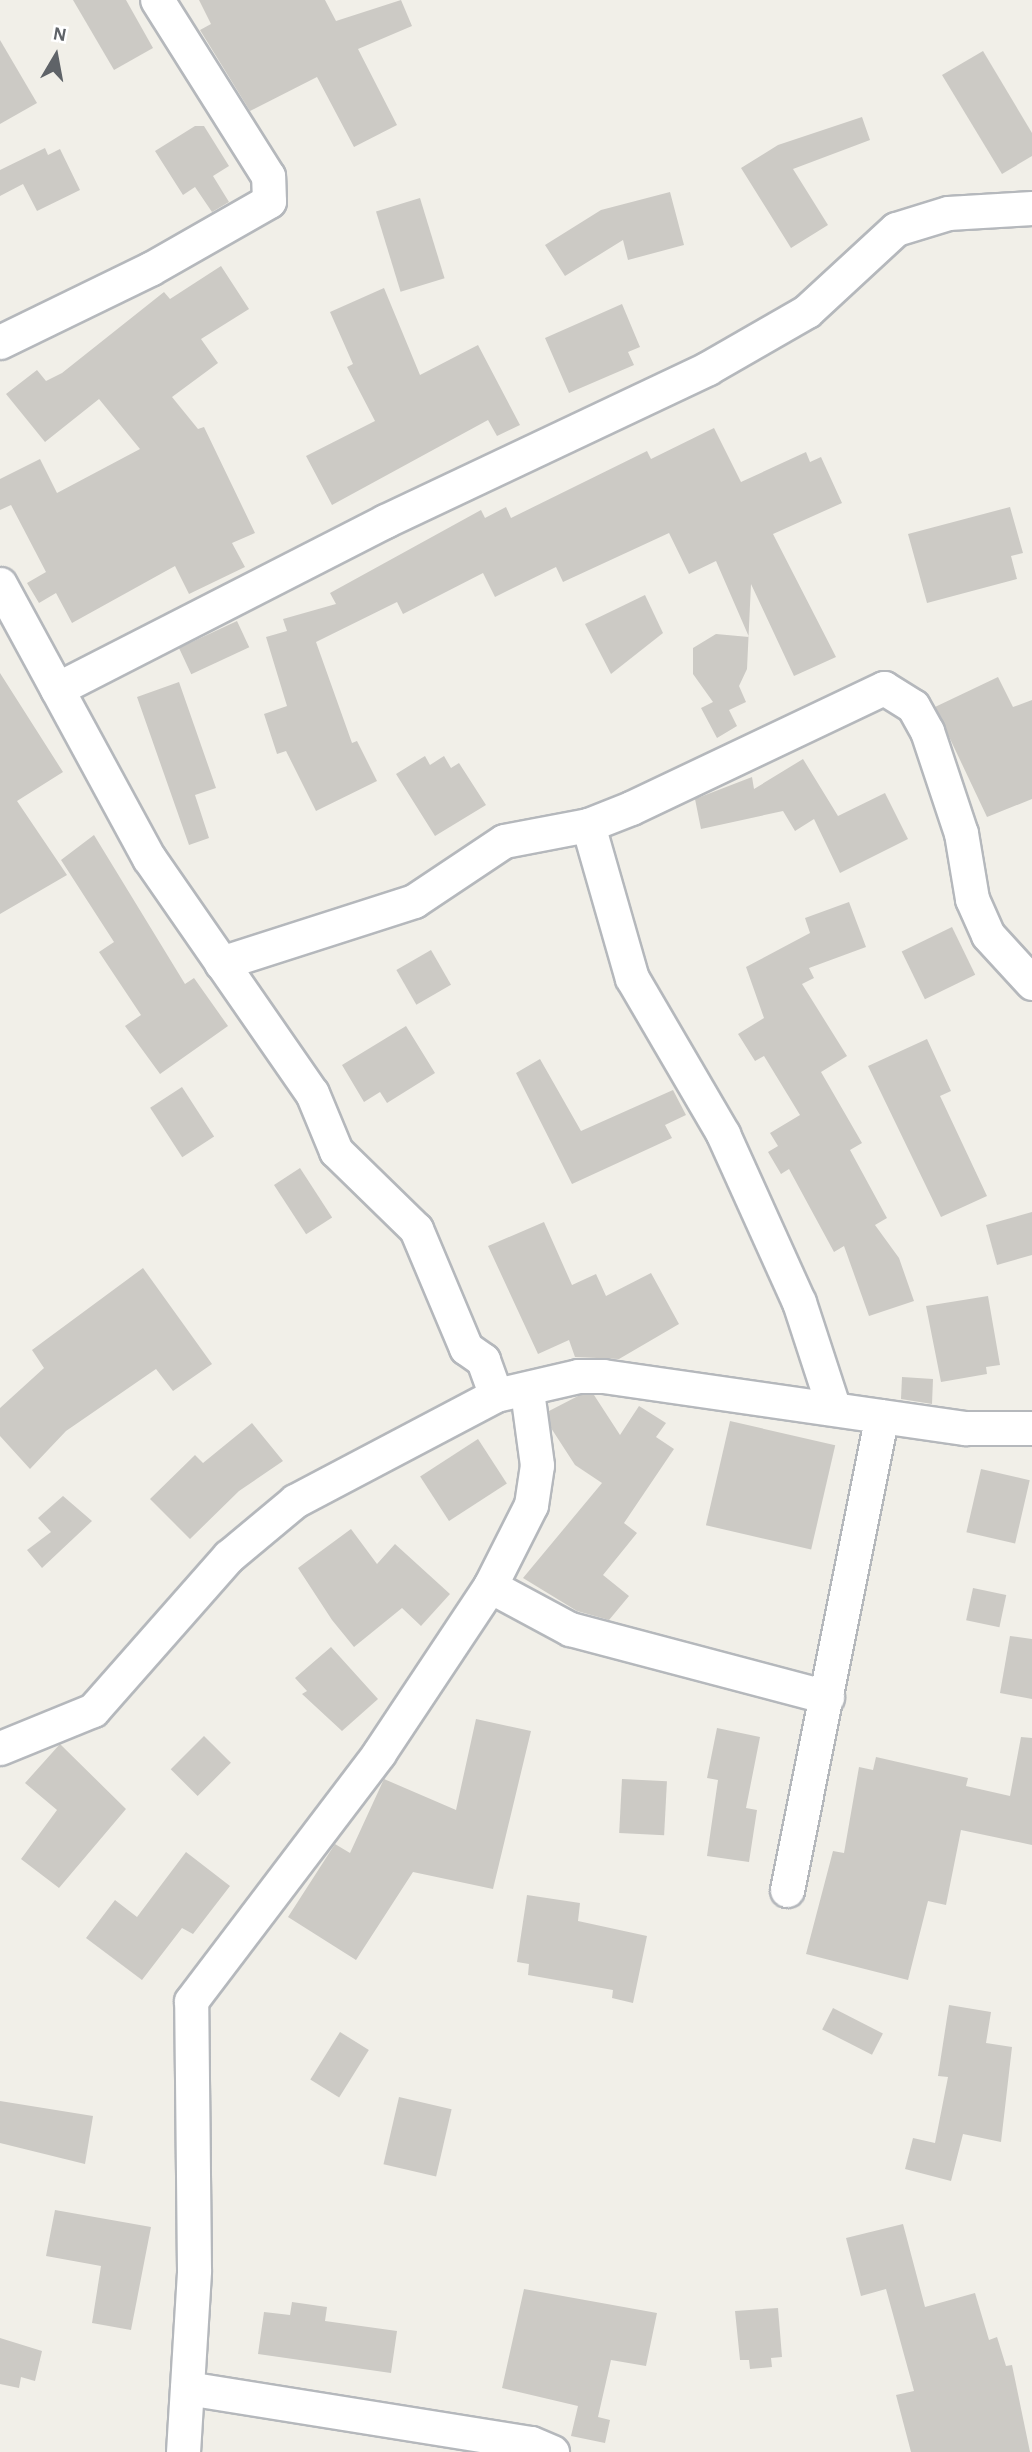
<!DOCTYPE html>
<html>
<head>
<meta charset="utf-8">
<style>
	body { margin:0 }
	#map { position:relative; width:1032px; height:2452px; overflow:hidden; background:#f1efe8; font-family:"Alegreya Sans",sans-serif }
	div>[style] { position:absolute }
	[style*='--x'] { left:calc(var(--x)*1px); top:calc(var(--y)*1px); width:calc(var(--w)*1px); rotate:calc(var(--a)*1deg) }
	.building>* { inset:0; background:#cccac5; transform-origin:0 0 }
	.roads { filter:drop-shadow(2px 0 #b5b8bc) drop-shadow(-2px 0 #b5b8bc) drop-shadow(0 2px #b5b8bc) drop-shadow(0 -2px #b5b8bc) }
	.minor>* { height:33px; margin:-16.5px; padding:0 16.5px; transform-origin:16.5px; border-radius:16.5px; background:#fff }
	span { translate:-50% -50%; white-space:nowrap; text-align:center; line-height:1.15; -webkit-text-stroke:5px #fff; paint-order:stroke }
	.north { position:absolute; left:21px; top:21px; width:70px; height:70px; -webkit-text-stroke:5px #fff; paint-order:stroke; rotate:10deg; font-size:19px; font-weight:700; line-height:28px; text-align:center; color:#5f6368 }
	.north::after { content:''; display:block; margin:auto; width:24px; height:32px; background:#5f6368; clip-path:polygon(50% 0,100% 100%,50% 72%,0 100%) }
</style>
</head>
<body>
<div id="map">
	<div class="building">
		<div style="clip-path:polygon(73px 0,126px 0,153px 48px,114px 70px)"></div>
		<div style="clip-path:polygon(199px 0,325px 0,336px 21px,401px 0,412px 26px,358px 49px,397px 125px,354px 147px,317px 77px,250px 111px,200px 30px,211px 24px)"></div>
		<div style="clip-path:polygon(0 40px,37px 103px,0 124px)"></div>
		<div style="clip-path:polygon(983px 51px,1032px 133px,1032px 156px,1002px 174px,942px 75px)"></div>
		<div style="clip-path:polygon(862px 117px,870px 140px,793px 169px,828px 225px,791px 248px,741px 168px,778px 145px)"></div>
		<div style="clip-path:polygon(195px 126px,204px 126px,229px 166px,213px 176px,229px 202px,212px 212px,195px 187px,183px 195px,155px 151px)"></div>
		<div style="clip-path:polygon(45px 148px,48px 155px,60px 149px,80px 190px,37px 211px,23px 184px,0 196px,0 170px)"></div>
		<div style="clip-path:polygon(670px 192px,684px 245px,628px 260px,623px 240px,565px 276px,545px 245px,601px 210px)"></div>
		<div style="left:420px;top:198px;width:84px;height:46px;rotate:73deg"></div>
		<div style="clip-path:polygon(221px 266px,249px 309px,201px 339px,218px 363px,172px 397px,198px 429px,204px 427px,255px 533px,232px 543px,245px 567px,189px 594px,175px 566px,72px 623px,56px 593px,39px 603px,27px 583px,46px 572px,11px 505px,0 510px,0 479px,40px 459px,57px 493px,140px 449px,99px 399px,45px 442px,6px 394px,37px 370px,46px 381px,62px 373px,164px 292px,170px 299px)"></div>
		<div style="clip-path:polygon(384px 288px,420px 375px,478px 345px,520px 425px,497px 436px,488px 420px,332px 505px,306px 456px,375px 421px,347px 367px,353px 364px,330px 312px)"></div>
		<div style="clip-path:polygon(622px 304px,640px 347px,628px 352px,634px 365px,569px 393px,545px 338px)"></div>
		<div style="clip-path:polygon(714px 428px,741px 482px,806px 452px,810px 462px,821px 457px,842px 503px,773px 534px,836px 657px,794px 676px,751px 584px,747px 669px,739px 686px,746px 702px,729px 710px,737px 726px,717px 738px,701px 708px,713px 702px,693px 674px,693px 648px,716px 634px,749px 637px,716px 561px,689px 574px,669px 533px,563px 582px,556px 567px,495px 597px,483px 573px,403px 614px,397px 602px,316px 642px,352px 743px,357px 741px,377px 781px,316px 811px,286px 751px,277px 754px,264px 714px,287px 706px,266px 637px,287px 631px,283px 619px,336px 604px,330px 593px,481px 510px,485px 518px,506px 507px,511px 518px,647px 451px,651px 459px)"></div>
		<div style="clip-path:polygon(1010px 507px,1023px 553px,1011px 556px,1017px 579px,927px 603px,908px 534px)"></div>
		<div style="clip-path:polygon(645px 595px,663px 633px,611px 674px,585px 624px)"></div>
		<div style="left:237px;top:621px;width:29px;height:64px;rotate:65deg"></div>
		<div style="clip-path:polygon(0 673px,63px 772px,17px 801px,67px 875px,0 914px)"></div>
		<div style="clip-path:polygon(998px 677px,1013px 707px,1032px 700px,1032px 799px,987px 817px,935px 707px)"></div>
		<div style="clip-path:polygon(179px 682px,216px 788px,195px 795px,209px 838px,189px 845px,137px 697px)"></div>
		<div style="clip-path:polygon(425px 756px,430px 765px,444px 756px,451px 768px,459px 763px,486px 805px,435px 836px,396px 774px)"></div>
		<div style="clip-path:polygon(803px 759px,838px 816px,885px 793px,908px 839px,840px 873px,814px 819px,795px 831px,783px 811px,701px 829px,695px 799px,752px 777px,754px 789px)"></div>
		<div style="clip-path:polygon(94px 835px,185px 984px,194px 978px,228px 1026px,160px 1074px,125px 1026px,141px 1015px,99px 952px,114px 942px,61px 860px)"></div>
		<div style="clip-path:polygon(849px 902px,866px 947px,809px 968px,814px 978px,802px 984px,847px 1056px,821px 1072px,862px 1143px,850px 1150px,887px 1218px,875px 1225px,899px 1258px,914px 1301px,869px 1316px,844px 1246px,834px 1252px,789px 1169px,781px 1174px,768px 1152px,778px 1146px,770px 1133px,800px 1115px,764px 1056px,755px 1061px,738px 1034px,764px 1018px,746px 967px,810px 933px,805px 918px)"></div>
		<div style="left:952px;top:927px;width:53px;height:56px;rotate:64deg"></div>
		<div style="left:431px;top:950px;width:40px;height:40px;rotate:60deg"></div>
		<div style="clip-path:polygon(406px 1026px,435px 1073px,387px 1103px,380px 1092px,364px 1102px,342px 1065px)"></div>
		<div style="clip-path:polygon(927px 1039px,951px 1091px,940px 1096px,987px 1196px,941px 1217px,868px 1066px)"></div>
		<div style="clip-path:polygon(540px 1059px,581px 1131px,673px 1090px,686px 1115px,665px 1125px,672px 1138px,572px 1184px,516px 1073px)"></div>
		<div style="left:182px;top:1087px;width:59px;height:38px;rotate:57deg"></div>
		<div style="left:300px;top:1168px;width:59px;height:31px;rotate:57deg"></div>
		<div style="clip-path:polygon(1032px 1212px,1032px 1255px,997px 1265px,986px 1225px)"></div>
		<div style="clip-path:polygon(544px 1222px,572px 1285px,596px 1274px,606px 1296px,651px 1273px,679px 1324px,619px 1359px,575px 1357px,569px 1340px,538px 1354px,488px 1246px)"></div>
		<div style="clip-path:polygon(143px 1268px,212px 1364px,173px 1391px,156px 1369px,66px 1431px,30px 1469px,0 1436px,0 1408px,44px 1368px,32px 1350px)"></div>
		<div style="clip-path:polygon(988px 1296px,1000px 1365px,986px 1367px,987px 1374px,941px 1382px,926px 1306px)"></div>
		<div style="clip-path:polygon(902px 1377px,933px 1379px,932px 1404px,901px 1399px)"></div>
		<div style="clip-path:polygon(580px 1395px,594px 1395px,620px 1435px,639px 1406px,666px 1423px,656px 1437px,674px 1449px,624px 1523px,637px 1533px,603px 1575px,629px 1596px,609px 1620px,577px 1611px,523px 1578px,602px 1483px,575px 1465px,551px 1428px,549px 1411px)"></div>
		<div style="left:730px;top:1421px;width:108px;height:107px;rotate:13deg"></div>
		<div style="clip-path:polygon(252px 1423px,283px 1461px,239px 1491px,190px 1539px,150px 1499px,195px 1455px,203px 1463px)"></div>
		<div style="left:478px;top:1439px;width:53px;height:69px;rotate:57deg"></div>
		<div style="left:981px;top:1469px;width:50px;height:65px;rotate:13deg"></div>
		<div style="clip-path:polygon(63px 1496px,92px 1521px,42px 1568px,27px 1550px,51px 1532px,38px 1518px)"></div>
		<div style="clip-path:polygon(351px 1529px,377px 1564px,395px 1544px,450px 1594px,421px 1626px,402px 1608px,354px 1647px,332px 1620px,298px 1568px)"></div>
		<div style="left:973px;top:1588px;width:34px;height:33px;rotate:12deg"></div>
		<div style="clip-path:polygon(1010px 1636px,1032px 1639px,1032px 1699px,1000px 1693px)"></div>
		<div style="clip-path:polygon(331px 1647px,378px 1699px,342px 1731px,302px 1694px,307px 1691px,295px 1678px)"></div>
		<div style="clip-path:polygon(476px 1719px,531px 1731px,493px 1889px,413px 1872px,356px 1960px,288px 1917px,335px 1844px,350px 1853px,384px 1779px,456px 1810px)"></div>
		<div style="clip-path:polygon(717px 1728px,760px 1737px,746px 1808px,757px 1810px,749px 1862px,707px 1856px,718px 1780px,707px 1778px)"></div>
		<div style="left:204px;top:1736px;width:38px;height:47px;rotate:45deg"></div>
		<div style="clip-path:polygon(1021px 1737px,1032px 1738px,1032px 1845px,961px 1830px,946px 1905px,928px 1901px,908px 1980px,806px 1954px,833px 1851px,844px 1853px,859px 1767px,873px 1770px,876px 1757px,968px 1778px,966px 1786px,1010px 1796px)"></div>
		<div style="clip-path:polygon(60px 1744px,126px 1809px,59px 1888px,21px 1859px,57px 1810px,25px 1783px)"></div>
		<div style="left:622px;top:1779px;width:45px;height:54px;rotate:3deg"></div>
		<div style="clip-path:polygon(186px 1852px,230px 1886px,193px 1934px,182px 1928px,142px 1980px,86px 1938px,115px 1900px,137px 1917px)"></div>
		<div style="clip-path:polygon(527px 1895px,580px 1903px,578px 1921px,647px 1936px,633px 2003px,612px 1998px,613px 1990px,528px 1975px,529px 1964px,517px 1962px)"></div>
		<div style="clip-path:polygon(949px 2005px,991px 2012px,986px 2043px,1012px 2047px,1001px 2142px,963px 2134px,951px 2181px,905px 2169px,913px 2138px,935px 2143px,948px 2077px,938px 2076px)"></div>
		<div style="left:833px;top:2008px;width:56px;height:24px;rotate:27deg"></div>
		<div style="left:340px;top:2032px;width:34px;height:56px;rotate:32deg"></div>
		<div style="left:399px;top:2097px;width:54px;height:69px;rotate:13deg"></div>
		<div style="clip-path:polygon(0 2101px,93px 2116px,85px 2164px,0 2143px)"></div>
		<div style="clip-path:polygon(55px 2210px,151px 2227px,131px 2330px,92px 2323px,101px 2266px,46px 2256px)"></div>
		<div style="clip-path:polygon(903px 2224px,925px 2307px,975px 2293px,989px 2340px,997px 2337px,1006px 2366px,1012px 2365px,1030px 2452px,911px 2452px,896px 2395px,914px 2391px,886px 2289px,861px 2296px,846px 2238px)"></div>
		<div style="clip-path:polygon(524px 2289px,657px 2313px,646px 2366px,611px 2360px,598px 2417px,610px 2420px,605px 2443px,571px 2436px,578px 2406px,502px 2388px)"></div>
		<div style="clip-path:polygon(292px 2302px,327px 2307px,325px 2321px,397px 2331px,391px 2373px,258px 2354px,264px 2312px,290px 2315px)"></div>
		<div style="clip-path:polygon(778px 2308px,782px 2357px,771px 2358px,772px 2367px,750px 2369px,749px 2360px,740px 2360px,735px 2311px)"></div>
		<div style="clip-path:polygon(0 2338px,42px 2351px,35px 2381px,21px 2377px,19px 2388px,0 2384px)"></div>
	</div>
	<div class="roads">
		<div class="minor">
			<div style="--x:0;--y:342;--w:167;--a:-26"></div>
			<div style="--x:150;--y:269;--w:137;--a:-29.7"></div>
			<div style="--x:269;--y:201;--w:25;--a:-92"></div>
			<div style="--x:268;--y:176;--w:208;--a:-122.2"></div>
			<div style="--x:0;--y:584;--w:312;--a:61.5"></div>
			<div style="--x:149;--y:858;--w:286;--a:55.3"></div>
			<div style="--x:312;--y:1093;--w:63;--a:67.5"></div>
			<div style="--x:336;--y:1151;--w:112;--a:44.3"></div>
			<div style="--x:416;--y:1229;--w:129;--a:67.2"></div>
			<div style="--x:466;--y:1348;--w:21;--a:35"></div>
			<div style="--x:483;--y:1360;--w:37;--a:70"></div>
			<div style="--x:496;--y:1395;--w:84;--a:-13"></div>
			<div style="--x:578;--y:1376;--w:25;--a:0"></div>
			<div style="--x:603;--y:1376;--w:366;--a:8.2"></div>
			<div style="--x:965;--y:1428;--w:67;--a:0"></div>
			<div style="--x:57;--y:689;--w:369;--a:-27.1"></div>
			<div style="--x:385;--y:521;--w:357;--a:-25.3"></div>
			<div style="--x:708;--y:368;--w:114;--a:-29.9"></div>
			<div style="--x:807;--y:311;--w:121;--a:-42.7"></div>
			<div style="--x:896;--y:229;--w:54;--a:-17.1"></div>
			<div style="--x:948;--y:213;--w:84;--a:-3.4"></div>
			<div style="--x:588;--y:825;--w:159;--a:74"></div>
			<div style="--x:632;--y:978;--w:181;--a:59.7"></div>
			<div style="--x:723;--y:1134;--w:184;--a:65.7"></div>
			<div style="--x:799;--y:1302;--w:109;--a:71.9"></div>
			<div style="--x:221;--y:963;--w:203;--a:-17.8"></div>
			<div style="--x:414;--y:901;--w:108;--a:-33.7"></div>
			<div style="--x:504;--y:841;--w:86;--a:-10.8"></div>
			<div style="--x:588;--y:825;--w:46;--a:-21.6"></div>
			<div style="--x:631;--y:808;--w:280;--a:-25.4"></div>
			<div style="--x:884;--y:688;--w:34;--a:32"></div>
			<div style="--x:913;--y:706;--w:29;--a:61"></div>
			<div style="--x:927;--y:731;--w:108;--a:71.6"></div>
			<div style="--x:961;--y:833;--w:67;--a:80.5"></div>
			<div style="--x:972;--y:899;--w:39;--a:66"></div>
			<div style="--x:988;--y:935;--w:65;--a:47.5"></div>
			<div style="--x:490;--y:1586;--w:91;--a:28.3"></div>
			<div style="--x:570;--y:1629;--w:266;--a:14.8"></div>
			<div style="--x:0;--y:1748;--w:100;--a:-22.2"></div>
			<div style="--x:93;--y:1710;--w:205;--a:-48.6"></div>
			<div style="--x:229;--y:1556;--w:86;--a:-39.8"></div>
			<div style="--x:295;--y:1501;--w:227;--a:-27.8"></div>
			<div style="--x:787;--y:1890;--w:483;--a:-78.7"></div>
			<div style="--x:187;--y:2388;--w:348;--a:9.1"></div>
			<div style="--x:531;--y:2443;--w:23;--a:23"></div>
			<div style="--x:183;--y:2452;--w:182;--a:-86.5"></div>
			<div style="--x:194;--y:2270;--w:269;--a:-90.6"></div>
			<div style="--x:191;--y:2001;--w:311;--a:-52.8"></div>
			<div style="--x:379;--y:1753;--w:201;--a:-56.4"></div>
			<div style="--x:490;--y:1586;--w:91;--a:-63.2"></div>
			<div style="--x:531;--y:1505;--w:40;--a:-81.5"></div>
			<div style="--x:537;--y:1465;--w:75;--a:-97.7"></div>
		</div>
	</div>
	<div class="north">N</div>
</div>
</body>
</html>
